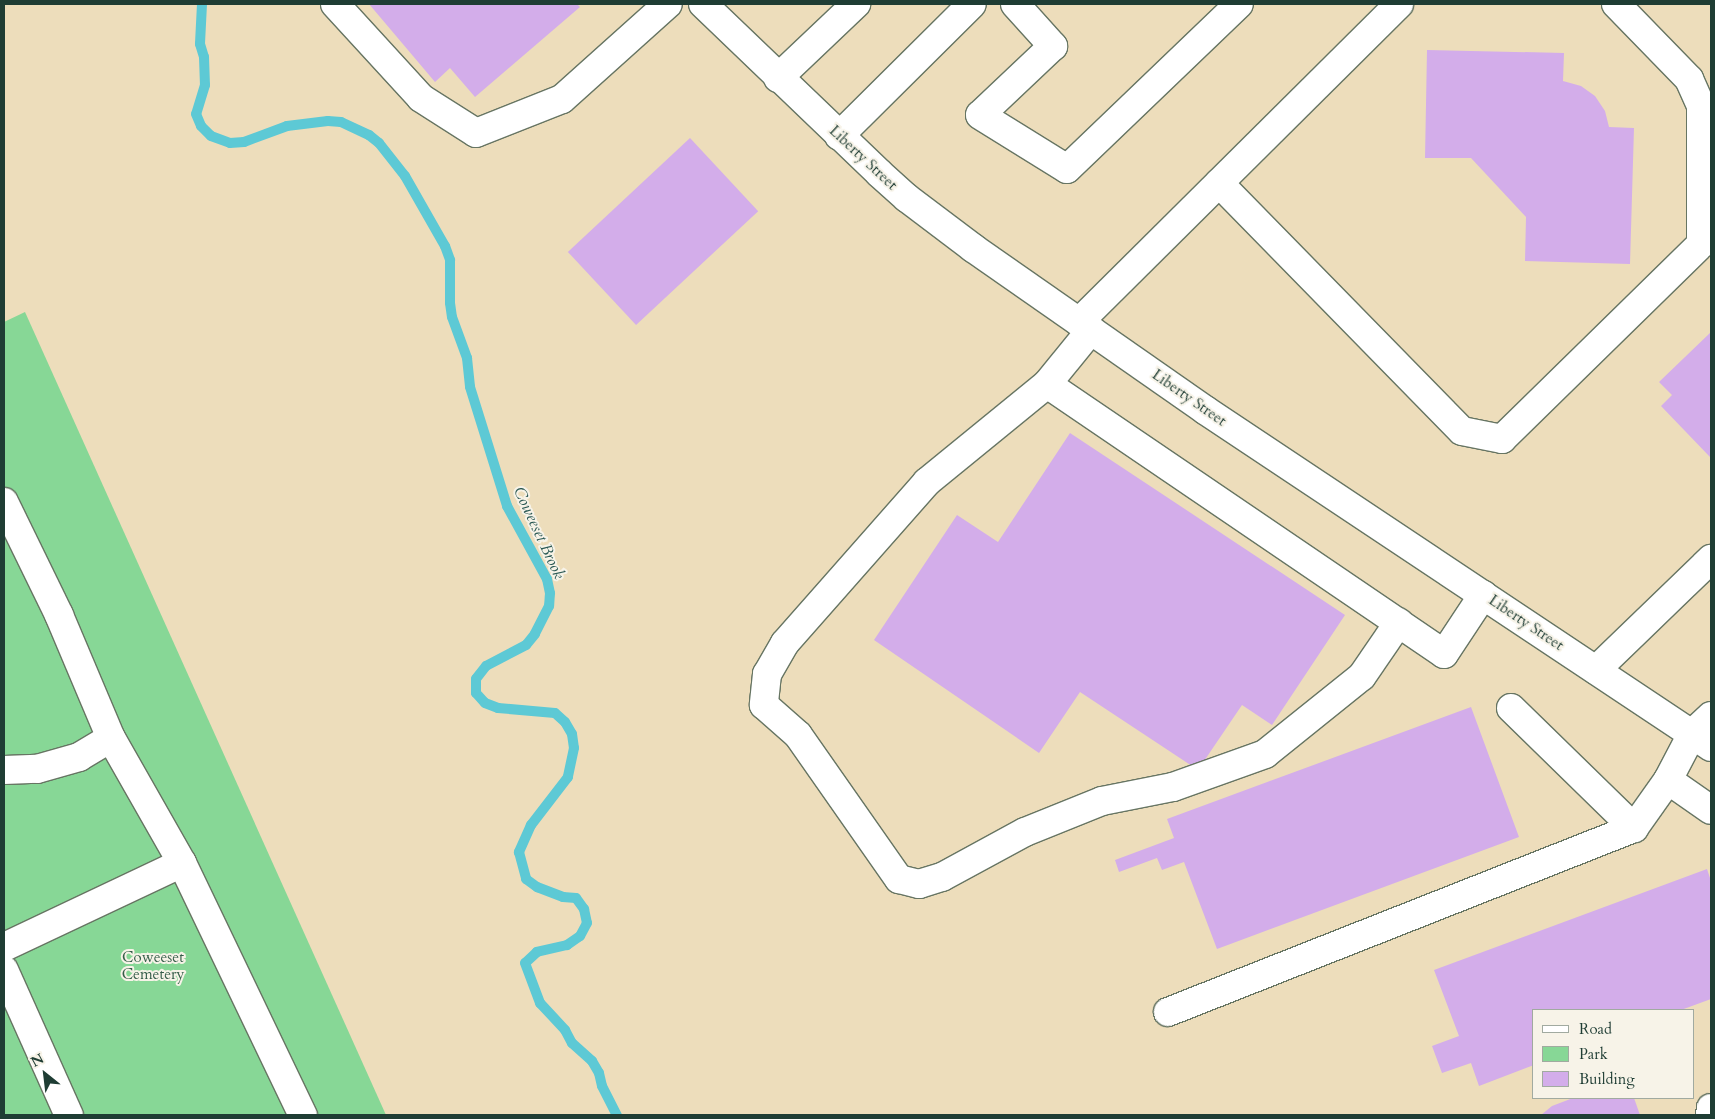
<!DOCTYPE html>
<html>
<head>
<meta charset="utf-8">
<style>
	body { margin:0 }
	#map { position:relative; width:1715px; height:1119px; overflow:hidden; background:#edddbb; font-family:Cardo,serif }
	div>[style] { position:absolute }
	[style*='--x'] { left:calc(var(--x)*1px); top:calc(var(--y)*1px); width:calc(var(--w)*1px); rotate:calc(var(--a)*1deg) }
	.green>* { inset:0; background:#87d796 }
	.stream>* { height:10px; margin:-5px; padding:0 5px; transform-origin:5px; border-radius:5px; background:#5dc9d5 }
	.building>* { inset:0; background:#d3adea; transform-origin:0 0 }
	.roads { filter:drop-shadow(1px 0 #677563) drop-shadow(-1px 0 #677563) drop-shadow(0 1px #677563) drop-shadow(0 -1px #677563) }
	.minor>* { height:28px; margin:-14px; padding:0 14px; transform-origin:14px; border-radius:14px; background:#fff }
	span { translate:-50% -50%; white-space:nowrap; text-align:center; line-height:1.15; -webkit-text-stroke:4px #f7f3e8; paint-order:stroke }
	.street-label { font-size:15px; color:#1f3d34 }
	.park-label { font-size:15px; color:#345c48 }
	.water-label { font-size:16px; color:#2b5954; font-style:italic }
	.frame { position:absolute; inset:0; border:5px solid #1f3d34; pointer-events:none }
	.legend { position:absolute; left:1532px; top:1009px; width:162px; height:90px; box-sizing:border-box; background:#f7f3e8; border:1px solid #a1aaa0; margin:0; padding:6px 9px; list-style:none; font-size:15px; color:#1f3d34 }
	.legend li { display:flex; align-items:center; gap:10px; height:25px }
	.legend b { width:25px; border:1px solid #a1aaa0 }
	.north { position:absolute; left:20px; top:1049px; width:50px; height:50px; -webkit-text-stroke:4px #f7f3e8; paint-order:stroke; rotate:331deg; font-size:14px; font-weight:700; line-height:20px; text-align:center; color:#1f3d34 }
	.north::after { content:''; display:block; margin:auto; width:18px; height:22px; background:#1f3d34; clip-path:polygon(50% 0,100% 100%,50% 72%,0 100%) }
</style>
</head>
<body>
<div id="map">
	<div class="green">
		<div style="clip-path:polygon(25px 312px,386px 1115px,4px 1115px,4px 322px)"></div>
	</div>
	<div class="stream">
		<div style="--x:202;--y:4;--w:40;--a:92.9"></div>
		<div style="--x:200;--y:44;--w:14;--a:73"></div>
		<div style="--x:204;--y:57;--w:28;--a:88"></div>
		<div style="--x:205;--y:85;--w:30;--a:107"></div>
		<div style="--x:196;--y:114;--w:13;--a:67"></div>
		<div style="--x:201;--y:126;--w:14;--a:45"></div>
		<div style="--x:211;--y:136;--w:20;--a:20"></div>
		<div style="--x:230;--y:143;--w:14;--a:-4"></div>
		<div style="--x:244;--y:142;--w:46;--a:-20.4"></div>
		<div style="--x:287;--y:126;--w:41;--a:-7"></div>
		<div style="--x:328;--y:121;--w:13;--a:4"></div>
		<div style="--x:341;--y:122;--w:31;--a:25"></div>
		<div style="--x:369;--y:135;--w:13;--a:39"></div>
		<div style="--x:379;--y:143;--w:42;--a:51.8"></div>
		<div style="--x:405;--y:176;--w:81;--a:60.3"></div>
		<div style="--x:445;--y:246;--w:15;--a:70"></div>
		<div style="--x:450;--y:260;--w:43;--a:90"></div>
		<div style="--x:450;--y:303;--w:14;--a:82"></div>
		<div style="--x:452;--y:317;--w:44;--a:69.9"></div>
		<div style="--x:467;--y:358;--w:29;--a:84"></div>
		<div style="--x:470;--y:387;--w:125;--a:72.7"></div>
		<div style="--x:507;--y:506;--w:83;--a:61.3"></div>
		<div style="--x:547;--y:579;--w:14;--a:78"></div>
		<div style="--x:550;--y:593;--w:13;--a:94"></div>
		<div style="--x:549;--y:606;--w:31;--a:117"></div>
		<div style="--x:535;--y:634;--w:14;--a:129"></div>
		<div style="--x:526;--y:645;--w:45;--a:152.3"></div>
		<div style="--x:486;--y:666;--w:16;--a:128"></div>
		<div style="--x:476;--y:679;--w:14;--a:90"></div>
		<div style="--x:476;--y:693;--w:13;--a:48"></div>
		<div style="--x:485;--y:703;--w:14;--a:21"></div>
		<div style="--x:498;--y:708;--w:57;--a:5"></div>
		<div style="--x:555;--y:713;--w:13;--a:42"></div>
		<div style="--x:565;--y:722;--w:14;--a:60"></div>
		<div style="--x:572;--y:734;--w:14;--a:82"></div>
		<div style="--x:574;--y:748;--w:30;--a:102"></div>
		<div style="--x:568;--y:777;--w:61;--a:127.6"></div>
		<div style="--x:531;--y:825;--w:30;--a:114"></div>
		<div style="--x:519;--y:852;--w:28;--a:75"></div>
		<div style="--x:526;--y:879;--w:14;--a:36"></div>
		<div style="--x:537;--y:887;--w:28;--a:21"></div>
		<div style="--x:563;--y:897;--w:13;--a:4"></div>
		<div style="--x:576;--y:898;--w:14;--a:54"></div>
		<div style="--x:584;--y:909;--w:14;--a:78"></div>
		<div style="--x:587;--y:923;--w:15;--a:118"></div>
		<div style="--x:580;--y:936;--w:16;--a:145"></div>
		<div style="--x:567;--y:945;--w:31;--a:167"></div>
		<div style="--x:537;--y:952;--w:16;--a:137"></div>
		<div style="--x:525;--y:963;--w:43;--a:69.4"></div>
		<div style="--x:540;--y:1003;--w:37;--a:47"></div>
		<div style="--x:565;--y:1030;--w:15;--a:62"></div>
		<div style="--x:572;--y:1043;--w:27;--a:42"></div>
		<div style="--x:592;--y:1061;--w:14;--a:60"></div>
		<div style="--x:599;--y:1073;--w:13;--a:77"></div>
		<div style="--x:602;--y:1086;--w:33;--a:63"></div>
	</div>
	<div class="building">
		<div style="clip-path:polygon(369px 4px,577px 4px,580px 7px,475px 97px,450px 68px,435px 82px)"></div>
		<div style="clip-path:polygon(1427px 50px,1564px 53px,1563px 81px,1581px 86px,1595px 96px,1605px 111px,1609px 127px,1634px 128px,1630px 264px,1525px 261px,1526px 217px,1471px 158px,1425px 158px)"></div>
		<div style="left:690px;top:138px;width:100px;height:167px;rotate:47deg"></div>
		<div style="clip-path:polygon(1711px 332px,1711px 456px,1710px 457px,1661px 406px,1672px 395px,1659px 382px)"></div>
		<div style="clip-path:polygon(1070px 433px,1345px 615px,1272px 725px,1242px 705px,1198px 770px,1080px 692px,1039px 753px,874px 640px,957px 515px,998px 542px)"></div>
		<div style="clip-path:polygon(1471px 707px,1519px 837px,1217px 949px,1184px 862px,1162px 870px,1157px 858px,1119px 872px,1115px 860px,1174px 838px,1167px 819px)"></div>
		<div style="clip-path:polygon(1707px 869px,1711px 881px,1711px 999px,1681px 1010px,1534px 1010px,1534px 1065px,1479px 1086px,1471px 1063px,1442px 1073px,1432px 1046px,1459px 1036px,1434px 970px)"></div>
		<div style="clip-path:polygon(1573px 1098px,1634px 1098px,1640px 1115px,1541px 1115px,1552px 1106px)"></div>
	</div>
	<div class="roads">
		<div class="minor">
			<div style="--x:335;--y:4;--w:127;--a:47.5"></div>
			<div style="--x:421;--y:98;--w:65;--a:32.5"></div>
			<div style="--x:476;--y:133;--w:92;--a:-21.6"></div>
			<div style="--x:562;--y:99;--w:142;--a:-41.9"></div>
			<div style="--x:703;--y:4;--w:244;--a:43.8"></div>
			<div style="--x:879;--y:173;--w:38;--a:42"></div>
			<div style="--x:907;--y:198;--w:83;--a:37.1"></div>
			<div style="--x:973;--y:248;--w:283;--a:34.9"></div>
			<div style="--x:1205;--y:410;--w:608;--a:33.66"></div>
			<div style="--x:1015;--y:4;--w:57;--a:47.9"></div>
			<div style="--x:1053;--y:46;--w:100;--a:136.6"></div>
			<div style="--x:980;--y:115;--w:102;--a:31.8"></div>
			<div style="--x:1067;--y:169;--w:238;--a:-43.8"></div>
			<div style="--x:1616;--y:4;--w:105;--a:45.8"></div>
			<div style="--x:1689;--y:79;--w:30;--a:66"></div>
			<div style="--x:1701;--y:106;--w:138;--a:90"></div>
			<div style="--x:778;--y:78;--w:108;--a:-43.5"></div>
			<div style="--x:839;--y:136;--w:187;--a:-44.8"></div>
			<div style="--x:1219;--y:183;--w:347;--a:45.6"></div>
			<div style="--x:1462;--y:431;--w:41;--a:11.3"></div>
			<div style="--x:1502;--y:439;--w:293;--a:-44.4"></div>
			<div style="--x:1079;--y:322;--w:451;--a:-44.8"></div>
			<div style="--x:1091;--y:330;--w:70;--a:129.2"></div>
			<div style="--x:1047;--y:384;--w:480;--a:34.2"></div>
			<div style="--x:1444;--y:654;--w:71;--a:-56.5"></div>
			<div style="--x:1047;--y:384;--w:155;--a:140.8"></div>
			<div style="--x:927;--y:482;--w:215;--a:131.4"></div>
			<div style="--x:785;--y:643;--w:36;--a:120"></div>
			<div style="--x:767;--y:674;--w:31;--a:96"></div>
			<div style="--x:764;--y:705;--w:45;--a:41.4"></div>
			<div style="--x:798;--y:735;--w:176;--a:55"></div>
			<div style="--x:899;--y:879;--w:21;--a:14"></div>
			<div style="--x:919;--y:884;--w:24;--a:-17"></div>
			<div style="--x:942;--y:877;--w:94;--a:-28.5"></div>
			<div style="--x:1025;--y:832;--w:83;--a:-21.9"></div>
			<div style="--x:1102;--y:801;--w:72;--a:-11.2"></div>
			<div style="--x:1173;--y:787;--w:98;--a:-19.7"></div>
			<div style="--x:1265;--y:754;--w:124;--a:-38.8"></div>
			<div style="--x:1362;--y:676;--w:65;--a:-55.6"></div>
			<div style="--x:4;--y:502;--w:126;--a:64"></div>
			<div style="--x:59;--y:615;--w:134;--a:67.1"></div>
			<div style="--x:111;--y:738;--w:144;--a:60.4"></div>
			<div style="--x:182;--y:863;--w:197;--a:154.7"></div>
			<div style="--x:1596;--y:670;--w:160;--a:-44"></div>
			<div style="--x:1511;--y:708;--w:172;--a:44.3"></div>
			<div style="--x:1711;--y:716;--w:26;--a:137"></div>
			<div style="--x:1692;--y:734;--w:52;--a:117.6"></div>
			<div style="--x:1668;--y:780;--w:52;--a:34.9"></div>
			<div style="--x:4;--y:770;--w:33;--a:-2"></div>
			<div style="--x:37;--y:769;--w:44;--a:-15.9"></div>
			<div style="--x:79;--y:757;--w:37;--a:-31"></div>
			<div style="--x:182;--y:863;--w:280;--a:64.4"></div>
			<div style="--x:4;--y:970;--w:159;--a:65.9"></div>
			<div style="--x:1168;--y:1012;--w:501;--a:-21.55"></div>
			<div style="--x:1634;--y:828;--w:59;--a:-54.7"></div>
			<div style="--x:1710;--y:1115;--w:7;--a:-82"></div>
		</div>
	</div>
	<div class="street-label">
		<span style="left:863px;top:158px;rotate:43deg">Liberty Street</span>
		<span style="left:1189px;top:398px;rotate:35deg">Liberty Street</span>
		<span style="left:1526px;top:623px;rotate:34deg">Liberty Street</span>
	</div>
	<div class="park-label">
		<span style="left:153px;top:966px">Coweeset<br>Cemetery</span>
	</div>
	<div class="water-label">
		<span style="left:539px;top:533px;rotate:65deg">Coweeset Brook</span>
	</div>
	<div class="frame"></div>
	<ul class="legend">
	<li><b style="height:6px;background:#fff"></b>Road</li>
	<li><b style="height:14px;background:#87d796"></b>Park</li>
	<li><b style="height:14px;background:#d3adea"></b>Building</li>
	</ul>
	<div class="north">N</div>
</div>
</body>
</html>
